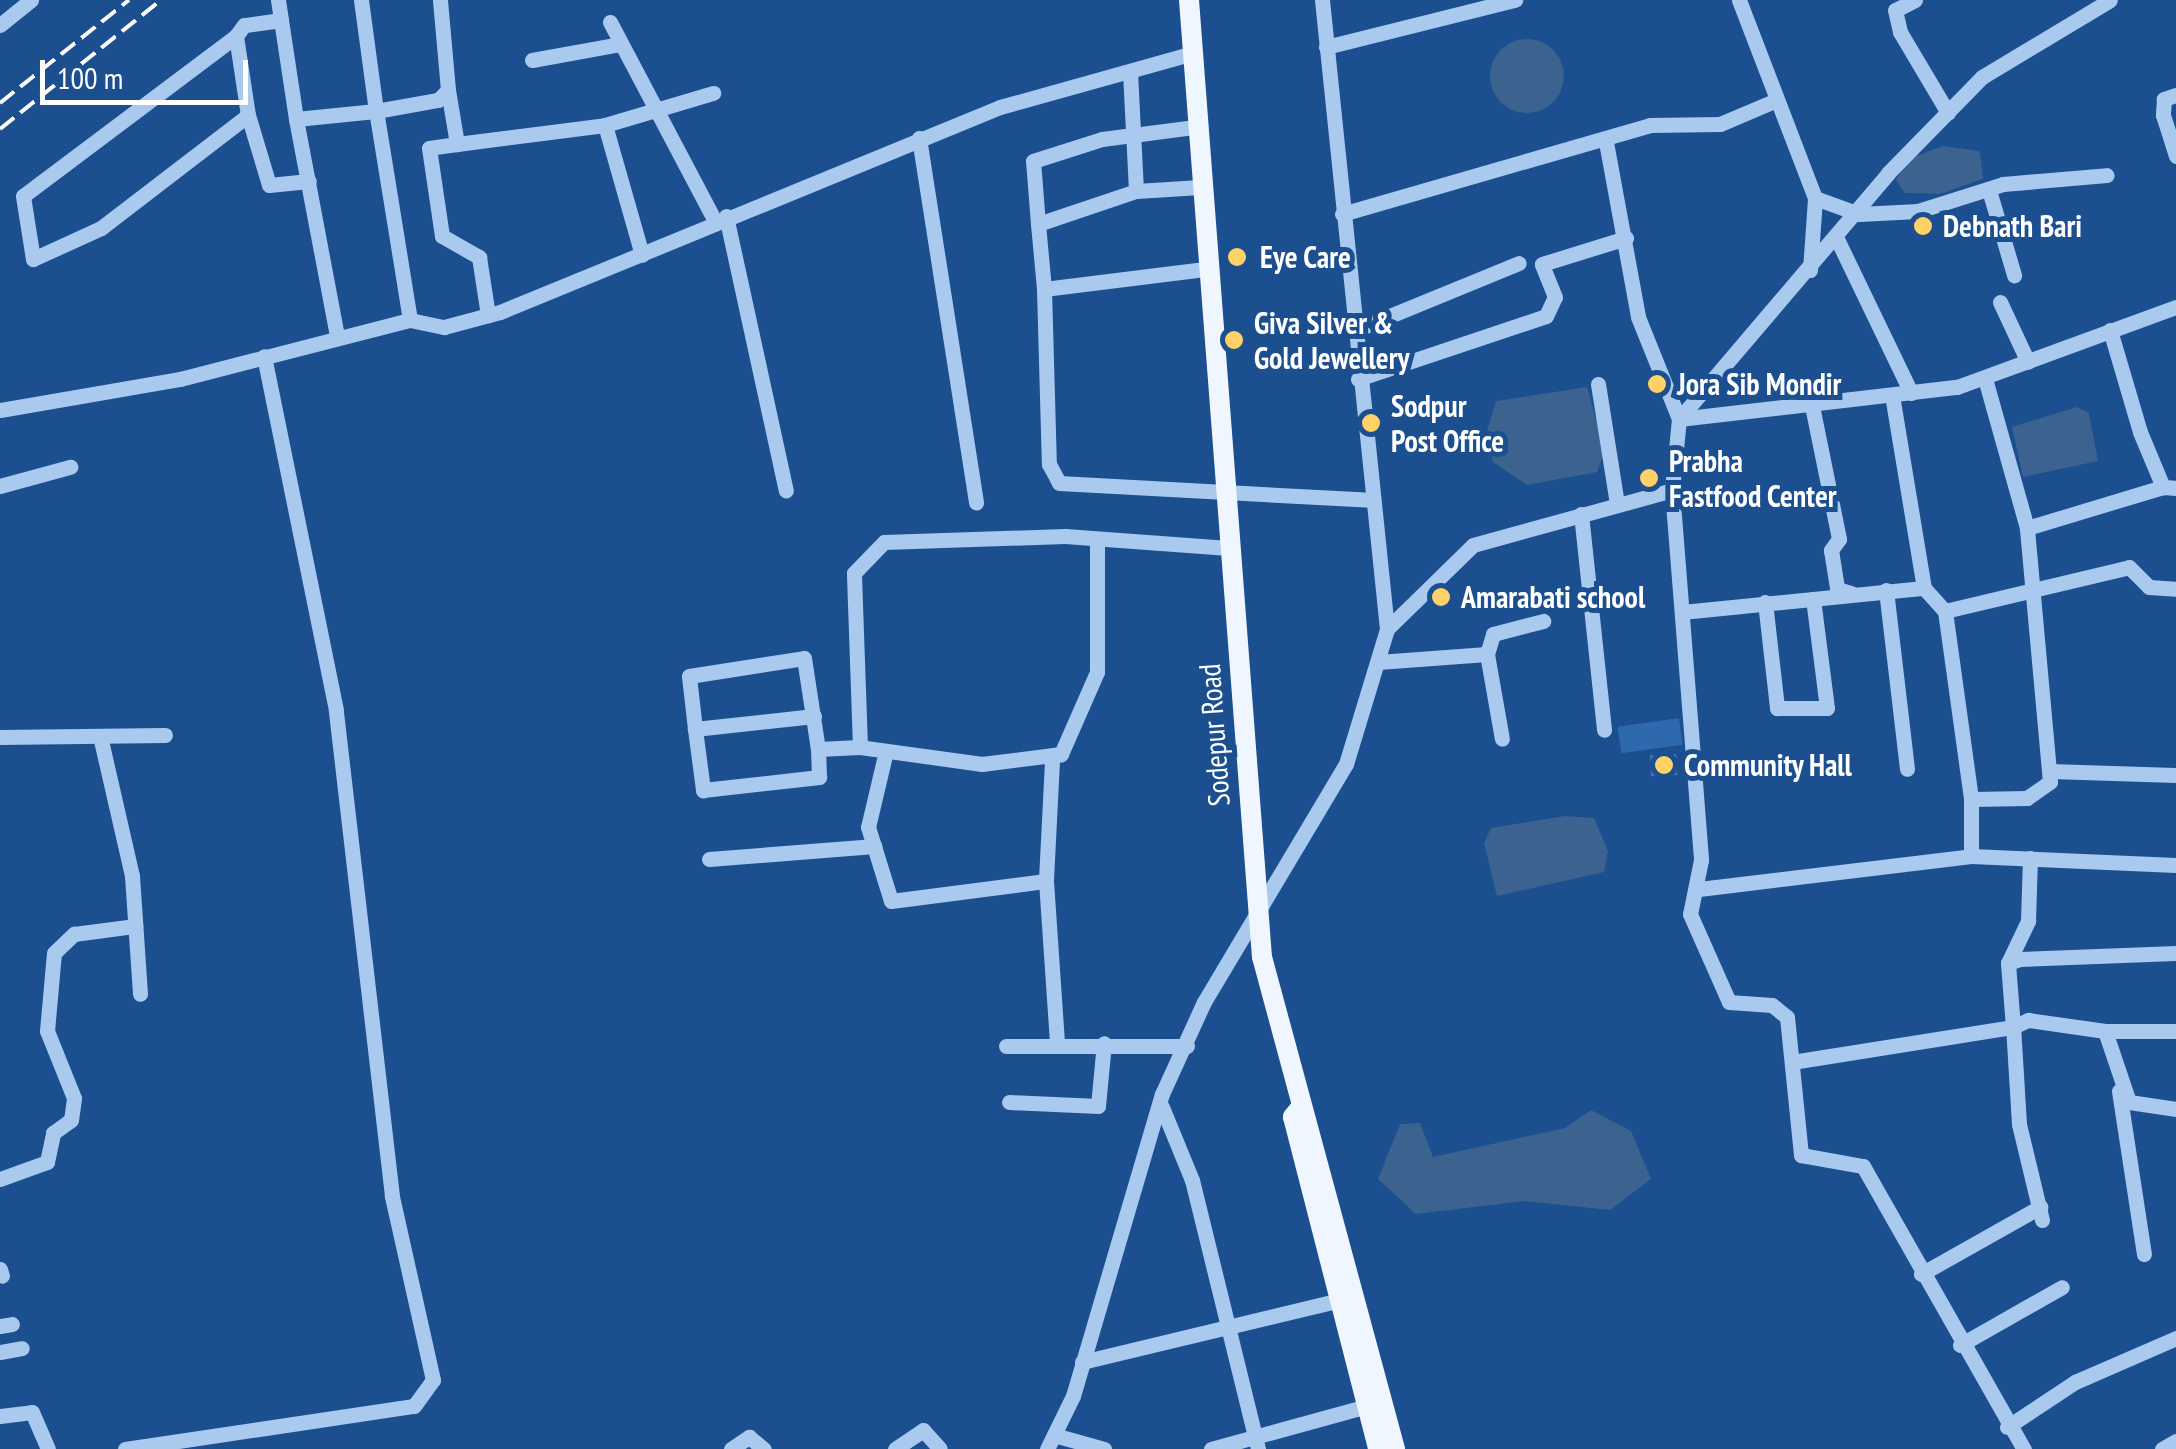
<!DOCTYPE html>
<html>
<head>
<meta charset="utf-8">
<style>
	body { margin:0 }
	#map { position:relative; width:2176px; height:1449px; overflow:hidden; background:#1b4f8f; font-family:"PT Sans Narrow",sans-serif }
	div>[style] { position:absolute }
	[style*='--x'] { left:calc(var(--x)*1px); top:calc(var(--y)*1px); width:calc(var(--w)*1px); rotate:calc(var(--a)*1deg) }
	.green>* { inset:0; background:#2e69ad; transform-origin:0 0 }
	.water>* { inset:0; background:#3c6290 }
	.round { border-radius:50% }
	.building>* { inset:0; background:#4478b7; transform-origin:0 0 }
	.minor>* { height:15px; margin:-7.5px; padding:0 7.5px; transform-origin:7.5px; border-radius:7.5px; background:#a9c9ee }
	.major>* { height:20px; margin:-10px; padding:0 10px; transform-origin:10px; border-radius:10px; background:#f0f6ff }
	.rail>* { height:4px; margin-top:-2px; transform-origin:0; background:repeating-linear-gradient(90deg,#fff 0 18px,transparent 0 26px) }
	.dots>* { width:28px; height:28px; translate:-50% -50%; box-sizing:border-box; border:5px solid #1b4f8f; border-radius:50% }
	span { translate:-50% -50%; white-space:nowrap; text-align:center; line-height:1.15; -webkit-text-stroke:10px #1b4f8f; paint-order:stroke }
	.poi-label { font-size:30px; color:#fff; font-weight:700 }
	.left { translate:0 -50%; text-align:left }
	.street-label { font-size:30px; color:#fff }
	.scale { position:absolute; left:40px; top:60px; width:208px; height:45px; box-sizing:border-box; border:5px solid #fff; border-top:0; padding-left:12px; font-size:30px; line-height:35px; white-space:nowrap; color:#fff; -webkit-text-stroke:8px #1b4f8f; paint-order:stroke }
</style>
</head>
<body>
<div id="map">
	<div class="green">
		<div style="left:1679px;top:718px;width:27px;height:62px;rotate:82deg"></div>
	</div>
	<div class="water">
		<div class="round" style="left:1490px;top:39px;width:74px;height:74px"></div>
		<div style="clip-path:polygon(1943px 146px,1980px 151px,1983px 179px,1940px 194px,1905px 193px,1896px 180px,1906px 160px)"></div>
		<div style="clip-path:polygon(1587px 387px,1605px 450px,1597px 472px,1527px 485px,1493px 462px,1485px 438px,1496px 401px)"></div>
		<div style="clip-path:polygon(2077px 407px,2089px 413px,2098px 461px,2023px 477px,2012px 427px)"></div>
		<div style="clip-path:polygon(1565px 816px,1594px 818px,1608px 851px,1604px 872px,1497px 896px,1484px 843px,1491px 828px)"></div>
		<div style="clip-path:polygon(1591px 1110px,1631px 1131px,1651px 1179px,1610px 1210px,1524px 1201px,1416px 1214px,1378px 1179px,1400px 1124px,1420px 1123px,1433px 1157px,1565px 1128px)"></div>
	</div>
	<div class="building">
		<div style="left:1676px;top:754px;width:21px;height:26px;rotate:87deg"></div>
	</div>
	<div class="minor">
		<div style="--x:278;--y:0;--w:120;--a:81.4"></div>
		<div style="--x:296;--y:119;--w:80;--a:-5.7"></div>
		<div style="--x:376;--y:111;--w:112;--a:-97.7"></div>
		<div style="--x:1322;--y:0;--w:632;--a:84.1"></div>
		<div style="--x:1739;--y:0;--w:212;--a:69"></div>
		<div style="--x:1815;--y:198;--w:47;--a:20"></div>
		<div style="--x:1859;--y:214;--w:59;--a:-2.9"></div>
		<div style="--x:1918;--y:211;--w:89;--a:-17.6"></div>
		<div style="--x:2003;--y:184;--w:104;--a:-4.9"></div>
		<div style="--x:1915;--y:0;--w:22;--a:153"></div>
		<div style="--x:1895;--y:10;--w:23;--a:77"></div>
		<div style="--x:1900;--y:32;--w:94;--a:59.3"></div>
		<div style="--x:281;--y:20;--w:37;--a:172"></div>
		<div style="--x:244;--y:25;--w:14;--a:126"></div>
		<div style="--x:236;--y:36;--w:80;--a:81.4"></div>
		<div style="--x:248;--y:115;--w:73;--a:73.3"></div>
		<div style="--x:269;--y:185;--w:40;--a:-5.7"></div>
		<div style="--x:610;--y:22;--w:225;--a:62.2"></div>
		<div style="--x:0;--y:25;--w:40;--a:-39"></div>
		<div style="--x:236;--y:36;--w:266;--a:143.1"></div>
		<div style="--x:23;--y:196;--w:64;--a:81"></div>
		<div style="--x:33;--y:259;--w:75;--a:-24.5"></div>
		<div style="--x:101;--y:228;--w:185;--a:-37.5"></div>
		<div style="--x:1326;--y:47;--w:195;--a:-14"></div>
		<div style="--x:532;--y:60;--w:89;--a:-10.3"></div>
		<div style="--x:1130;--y:72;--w:119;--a:87.1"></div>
		<div style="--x:448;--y:90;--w:55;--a:80.5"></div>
		<div style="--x:457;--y:144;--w:149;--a:-7.3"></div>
		<div style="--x:605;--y:125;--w:113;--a:-16.5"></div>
		<div style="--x:2176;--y:95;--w:13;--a:162"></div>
		<div style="--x:2164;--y:99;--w:16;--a:94"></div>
		<div style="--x:2163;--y:115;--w:43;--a:72.4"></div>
		<div style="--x:296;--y:119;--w:222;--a:79.3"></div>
		<div style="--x:605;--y:125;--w:135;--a:74.1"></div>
		<div style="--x:919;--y:138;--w:369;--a:81.1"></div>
		<div style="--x:1606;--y:142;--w:178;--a:79.6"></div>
		<div style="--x:1638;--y:317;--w:110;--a:68.1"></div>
		<div style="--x:1679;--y:419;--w:280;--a:-6.6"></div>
		<div style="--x:1957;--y:387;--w:233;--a:-20.1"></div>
		<div style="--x:457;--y:144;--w:28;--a:172"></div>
		<div style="--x:429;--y:148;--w:89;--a:81.6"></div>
		<div style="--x:442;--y:236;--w:43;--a:29.6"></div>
		<div style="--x:479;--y:257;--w:59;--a:81.2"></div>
		<div style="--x:1200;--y:187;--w:64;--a:176.4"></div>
		<div style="--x:1136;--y:191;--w:103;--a:161.4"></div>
		<div style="--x:1038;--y:224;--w:65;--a:84.7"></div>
		<div style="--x:1044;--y:289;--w:162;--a:-7.1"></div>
		<div style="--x:1989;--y:190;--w:89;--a:73.6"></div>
		<div style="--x:1342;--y:214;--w:321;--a:-16.1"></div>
		<div style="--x:1650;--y:125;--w:70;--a:-0.8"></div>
		<div style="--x:1720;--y:124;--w:56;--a:-22.9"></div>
		<div style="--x:726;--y:216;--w:281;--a:77.7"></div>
		<div style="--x:1038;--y:224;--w:63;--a:-94.5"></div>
		<div style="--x:1033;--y:161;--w:72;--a:-17.7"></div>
		<div style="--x:1102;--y:139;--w:94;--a:-7.4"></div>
		<div style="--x:1837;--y:239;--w:171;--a:64.3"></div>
		<div style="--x:1810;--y:270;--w:72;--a:-86"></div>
		<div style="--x:1044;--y:289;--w:175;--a:88.4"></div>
		<div style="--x:1049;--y:464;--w:21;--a:62"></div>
		<div style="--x:1059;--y:483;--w:311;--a:3.1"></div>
		<div style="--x:2000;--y:302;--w:66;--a:65"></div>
		<div style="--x:410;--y:320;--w:212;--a:-99.2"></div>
		<div style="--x:376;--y:111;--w:63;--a:-10.1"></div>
		<div style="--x:438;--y:100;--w:14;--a:-45"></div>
		<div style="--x:448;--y:90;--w:90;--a:-95.1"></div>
		<div style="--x:2110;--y:330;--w:106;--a:73.6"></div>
		<div style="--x:2140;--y:432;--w:60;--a:67.3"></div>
		<div style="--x:2163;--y:487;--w:13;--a:4"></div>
		<div style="--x:1353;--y:331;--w:179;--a:-22.3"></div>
		<div style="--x:1358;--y:379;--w:198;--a:-18.5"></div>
		<div style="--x:1546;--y:316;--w:21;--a:-65"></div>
		<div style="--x:1555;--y:297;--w:35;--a:-112"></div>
		<div style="--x:1542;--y:264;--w:88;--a:-17.2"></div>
		<div style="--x:1598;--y:384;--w:121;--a:81"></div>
		<div style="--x:1892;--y:395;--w:196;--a:80.6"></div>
		<div style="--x:1811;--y:401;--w:141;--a:78.5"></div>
		<div style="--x:1839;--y:539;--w:14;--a:126"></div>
		<div style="--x:1831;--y:550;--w:39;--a:81"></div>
		<div style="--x:1837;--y:589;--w:15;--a:16"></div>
		<div style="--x:0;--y:410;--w:183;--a:-9.8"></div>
		<div style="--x:180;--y:379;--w:237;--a:-14.4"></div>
		<div style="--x:410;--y:320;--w:35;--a:12"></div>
		<div style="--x:444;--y:327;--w:58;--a:-15"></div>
		<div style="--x:500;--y:312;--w:540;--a:-22.29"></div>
		<div style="--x:1000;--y:107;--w:197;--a:-15.6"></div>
		<div style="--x:0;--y:486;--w:73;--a:-15.2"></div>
		<div style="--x:1672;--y:490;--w:371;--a:85.5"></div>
		<div style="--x:1701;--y:860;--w:55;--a:101.5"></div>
		<div style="--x:1690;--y:914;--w:96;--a:66.1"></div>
		<div style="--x:1729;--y:1002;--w:43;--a:4"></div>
		<div style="--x:1772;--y:1005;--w:19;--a:39"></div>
		<div style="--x:1787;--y:1017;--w:139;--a:84.2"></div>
		<div style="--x:1801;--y:1155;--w:63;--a:10.1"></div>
		<div style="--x:1863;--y:1166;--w:326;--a:60.4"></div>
		<div style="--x:1581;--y:514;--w:217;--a:83.9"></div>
		<div style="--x:2027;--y:528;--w:142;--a:-16.8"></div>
		<div style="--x:1097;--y:540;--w:132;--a:90"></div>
		<div style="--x:1097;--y:672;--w:90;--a:113.7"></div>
		<div style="--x:1061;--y:754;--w:80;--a:172.8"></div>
		<div style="--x:982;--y:764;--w:123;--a:-172.1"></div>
		<div style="--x:860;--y:747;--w:174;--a:-92"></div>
		<div style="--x:854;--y:573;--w:43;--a:-45.9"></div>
		<div style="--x:884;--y:542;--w:181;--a:-1.9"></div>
		<div style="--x:1065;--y:536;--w:164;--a:4.2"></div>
		<div style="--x:1886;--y:590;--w:180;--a:83.3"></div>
		<div style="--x:1765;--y:602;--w:107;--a:83.5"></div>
		<div style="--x:1777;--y:708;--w:50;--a:0"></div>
		<div style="--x:1827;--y:708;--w:110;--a:-97.3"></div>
		<div style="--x:1945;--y:611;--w:190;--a:82.1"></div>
		<div style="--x:1682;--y:612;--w:243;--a:-5.7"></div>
		<div style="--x:1924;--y:588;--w:31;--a:48"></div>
		<div style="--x:1945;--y:611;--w:189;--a:-13.4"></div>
		<div style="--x:2129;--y:567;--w:28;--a:45"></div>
		<div style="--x:2149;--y:587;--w:27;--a:4"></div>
		<div style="--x:1487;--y:654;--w:86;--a:80"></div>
		<div style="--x:1378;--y:662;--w:109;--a:-4.2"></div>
		<div style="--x:1487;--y:654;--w:21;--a:-73"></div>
		<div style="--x:1493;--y:634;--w:52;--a:-14.6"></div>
		<div style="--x:814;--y:716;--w:120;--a:173.8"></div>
		<div style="--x:695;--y:729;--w:62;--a:82.5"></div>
		<div style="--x:703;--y:790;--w:117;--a:-6.4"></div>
		<div style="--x:819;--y:777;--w:28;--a:-92"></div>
		<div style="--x:818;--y:749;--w:42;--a:-2.7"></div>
		<div style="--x:695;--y:729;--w:53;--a:-96.5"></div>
		<div style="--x:689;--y:676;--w:116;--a:-8.9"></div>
		<div style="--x:804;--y:658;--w:92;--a:81.3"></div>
		<div style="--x:100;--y:736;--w:144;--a:77.1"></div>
		<div style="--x:132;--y:876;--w:118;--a:86.1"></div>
		<div style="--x:0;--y:737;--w:165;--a:-0.7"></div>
		<div style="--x:886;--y:751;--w:78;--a:103.3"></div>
		<div style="--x:868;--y:827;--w:77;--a:72.7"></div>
		<div style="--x:891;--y:901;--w:156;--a:-7.4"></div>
		<div style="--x:1052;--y:761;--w:120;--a:92.9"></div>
		<div style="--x:1046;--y:881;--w:162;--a:86.1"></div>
		<div style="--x:2050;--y:771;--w:126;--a:1.8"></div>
		<div style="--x:1971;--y:856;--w:57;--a:-90"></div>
		<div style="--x:1971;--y:799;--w:56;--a:-1"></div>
		<div style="--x:2027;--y:798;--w:28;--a:-35"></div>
		<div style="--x:2050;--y:782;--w:255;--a:-95.2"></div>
		<div style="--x:2027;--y:528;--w:155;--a:-105.7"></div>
		<div style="--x:709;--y:859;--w:166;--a:-4.5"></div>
		<div style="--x:1699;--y:889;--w:274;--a:-6.9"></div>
		<div style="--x:1971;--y:856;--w:205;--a:2.5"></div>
		<div style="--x:2008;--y:963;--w:47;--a:-64.5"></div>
		<div style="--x:2028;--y:921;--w:63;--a:-88.2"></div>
		<div style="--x:2105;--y:1031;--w:71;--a:0"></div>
		<div style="--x:1006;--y:1046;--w:181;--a:0"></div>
		<div style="--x:1792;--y:1062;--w:224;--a:-9"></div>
		<div style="--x:2013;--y:1027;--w:64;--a:-94.5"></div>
		<div style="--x:2008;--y:963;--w:13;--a:-18"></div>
		<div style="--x:2020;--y:959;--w:156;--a:-2.2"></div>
		<div style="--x:2119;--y:1091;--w:165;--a:81.3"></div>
		<div style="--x:1009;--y:1102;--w:89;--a:2.6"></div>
		<div style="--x:1098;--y:1106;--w:63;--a:-84.6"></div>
		<div style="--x:1162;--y:1107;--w:79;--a:67.7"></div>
		<div style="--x:1192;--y:1180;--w:277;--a:76.2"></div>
		<div style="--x:0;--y:1179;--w:50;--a:-19.9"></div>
		<div style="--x:47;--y:1162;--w:30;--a:-78"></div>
		<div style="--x:53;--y:1133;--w:22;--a:-36"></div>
		<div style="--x:71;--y:1120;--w:22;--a:-82"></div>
		<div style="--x:74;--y:1098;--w:72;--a:-111.9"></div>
		<div style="--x:47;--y:1031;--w:78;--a:-84.9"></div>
		<div style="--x:54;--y:953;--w:28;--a:-44"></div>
		<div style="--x:74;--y:934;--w:62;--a:-7.5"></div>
		<div style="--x:2042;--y:1220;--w:99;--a:-103.5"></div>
		<div style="--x:2019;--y:1124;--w:97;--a:-93.5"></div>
		<div style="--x:2013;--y:1027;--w:17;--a:-25"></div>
		<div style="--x:2028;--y:1020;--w:78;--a:8.1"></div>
		<div style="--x:2105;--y:1031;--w:75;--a:71.3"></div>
		<div style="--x:2129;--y:1102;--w:48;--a:8.5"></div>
		<div style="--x:0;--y:1269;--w:7;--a:74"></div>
		<div style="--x:1921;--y:1274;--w:137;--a:-29.4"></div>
		<div style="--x:0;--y:1326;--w:12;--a:-9"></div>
		<div style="--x:1960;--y:1345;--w:117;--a:-29.6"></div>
		<div style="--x:0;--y:1352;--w:22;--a:-10"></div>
		<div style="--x:1082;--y:1362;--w:265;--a:-13.5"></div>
		<div style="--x:0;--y:1416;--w:32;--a:-7"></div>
		<div style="--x:32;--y:1412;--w:40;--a:66.6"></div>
		<div style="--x:2007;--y:1427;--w:82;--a:-33.5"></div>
		<div style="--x:2075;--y:1382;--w:110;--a:-23.5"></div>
		<div style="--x:1054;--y:1435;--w:52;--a:15.6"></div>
		<div style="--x:125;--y:1449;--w:292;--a:-8.5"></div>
		<div style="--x:414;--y:1406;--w:32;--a:-54"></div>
		<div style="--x:433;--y:1380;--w:189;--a:-102.6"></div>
		<div style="--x:392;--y:1196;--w:489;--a:-96.6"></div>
		<div style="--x:336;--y:710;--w:361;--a:-101.5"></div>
		<div style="--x:731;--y:1449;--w:22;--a:-34"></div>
		<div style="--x:749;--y:1437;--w:19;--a:39"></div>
		<div style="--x:895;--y:1449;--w:34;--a:-34"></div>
		<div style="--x:923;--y:1430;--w:25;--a:48"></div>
		<div style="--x:1047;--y:1449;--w:59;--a:-63.9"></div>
		<div style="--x:1073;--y:1396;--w:315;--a:-73.6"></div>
		<div style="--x:1162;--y:1094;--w:101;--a:-65.5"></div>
		<div style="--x:1204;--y:1002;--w:277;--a:-59.2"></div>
		<div style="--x:1346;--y:764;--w:141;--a:-73.1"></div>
		<div style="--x:1387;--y:629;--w:120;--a:-44.3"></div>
		<div style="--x:1473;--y:545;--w:206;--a:-15.4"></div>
		<div style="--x:1672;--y:490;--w:71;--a:-84.4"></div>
		<div style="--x:1679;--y:419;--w:323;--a:-49.6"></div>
		<div style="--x:1888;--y:173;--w:134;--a:-45.6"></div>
		<div style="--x:1982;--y:77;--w:149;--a:-31"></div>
		<div style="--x:1211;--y:1449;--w:162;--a:-15.4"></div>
		<div style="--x:2162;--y:1449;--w:16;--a:-30"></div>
	</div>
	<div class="major">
		<div style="--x:1189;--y:0;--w:960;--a:85.64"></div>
		<div style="--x:1262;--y:957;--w:510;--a:74.87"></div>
		<div style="--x:1301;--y:1107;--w:13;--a:129"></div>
		<div style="--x:1293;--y:1117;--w:343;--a:75.6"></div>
	</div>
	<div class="rail">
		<div style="--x:0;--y:103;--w:165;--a:-38.6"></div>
		<div style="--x:0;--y:129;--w:206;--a:-38.7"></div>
	</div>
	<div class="dots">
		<div style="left:1923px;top:226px;background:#ffd166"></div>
		<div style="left:1237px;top:257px;background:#ffd166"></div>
		<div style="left:1234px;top:340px;background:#ffd166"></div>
		<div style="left:1657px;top:384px;background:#ffd166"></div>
		<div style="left:1371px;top:423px;background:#ffd166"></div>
		<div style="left:1649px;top:478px;background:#ffd166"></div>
		<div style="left:1441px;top:597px;background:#ffd166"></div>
		<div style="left:1664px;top:765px;background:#ffd166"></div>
	</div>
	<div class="poi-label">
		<span class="left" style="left:1943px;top:226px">Debnath Bari</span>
		<span class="left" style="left:1260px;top:257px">Eye Care</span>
		<span class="left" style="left:1254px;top:340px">Giva Silver &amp;<br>Gold Jewellery</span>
		<span class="left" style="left:1677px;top:384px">Jora Sib Mondir</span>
		<span class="left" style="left:1391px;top:423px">Sodpur<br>Post Office</span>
		<span class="left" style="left:1669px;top:478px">Prabha<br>Fastfood Center</span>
		<span class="left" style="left:1461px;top:597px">Amarabati school</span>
		<span class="left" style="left:1684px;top:765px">Community Hall</span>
	</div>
	<div class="street-label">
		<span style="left:1214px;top:735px;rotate:-94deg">Sodepur Road</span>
	</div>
	<div class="scale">100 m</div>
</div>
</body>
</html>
